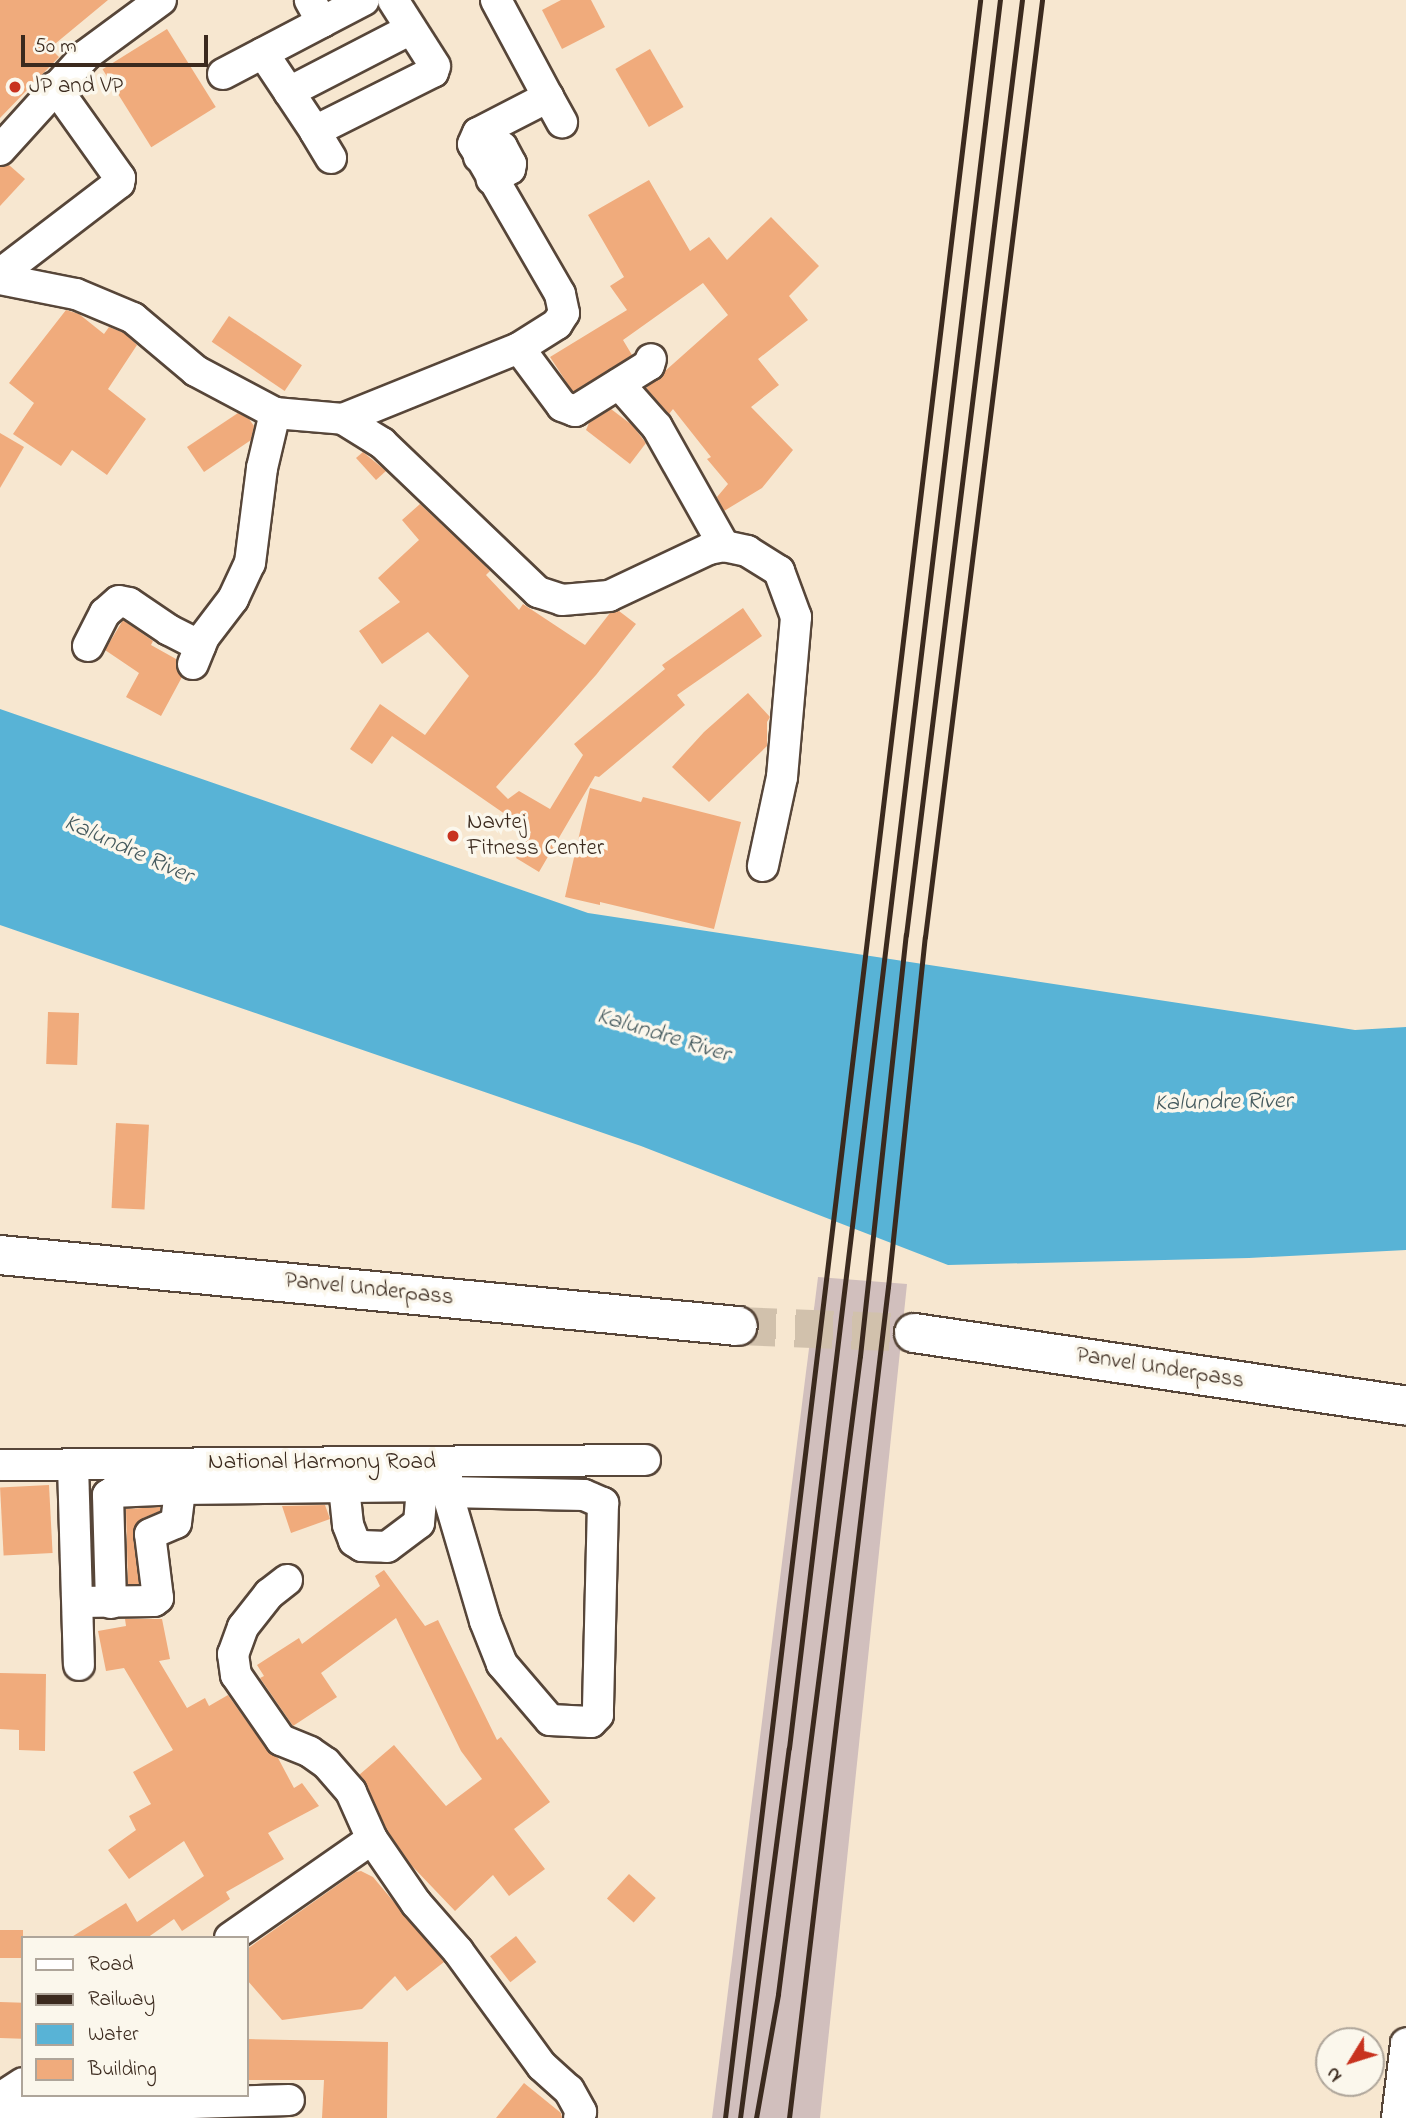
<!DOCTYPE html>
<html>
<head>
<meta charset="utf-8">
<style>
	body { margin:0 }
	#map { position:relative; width:1406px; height:2118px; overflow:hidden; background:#f7e7d0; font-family:"Indie Flower",sans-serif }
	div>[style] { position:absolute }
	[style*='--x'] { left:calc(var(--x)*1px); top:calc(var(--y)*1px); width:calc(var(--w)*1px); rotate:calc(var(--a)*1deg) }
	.industrial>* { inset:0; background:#d1bfbd }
	.water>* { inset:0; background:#58b3d6 }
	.building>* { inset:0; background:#f0ab7c; transform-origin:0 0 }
	.major-tunnel>* { height:38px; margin-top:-19px; transform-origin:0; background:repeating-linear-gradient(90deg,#d1c1ac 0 38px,transparent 0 57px) }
	.roads { filter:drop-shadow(2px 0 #574639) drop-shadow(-2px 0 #574639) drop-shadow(0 2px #574639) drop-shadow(0 -2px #574639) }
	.minor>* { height:30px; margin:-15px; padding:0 15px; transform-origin:15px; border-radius:15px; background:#fff }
	.major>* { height:38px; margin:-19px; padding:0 19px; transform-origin:19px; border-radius:19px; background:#fff }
	.rail>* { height:5px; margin:-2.5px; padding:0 2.5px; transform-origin:2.5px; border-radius:2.5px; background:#3b2a1e }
	.dots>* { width:19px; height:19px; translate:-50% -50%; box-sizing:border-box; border:4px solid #fbf7ec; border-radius:50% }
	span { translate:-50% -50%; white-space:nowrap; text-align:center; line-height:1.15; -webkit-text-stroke:7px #fbf7ec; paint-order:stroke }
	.poi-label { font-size:23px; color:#3b2a1e }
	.left { translate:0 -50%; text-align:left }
	.street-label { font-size:23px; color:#3b2a1e }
	.water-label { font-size:24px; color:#455a5e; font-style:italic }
	.legend { position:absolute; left:21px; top:1936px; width:228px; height:161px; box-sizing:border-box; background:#fbf7ec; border:2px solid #aea59a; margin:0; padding:9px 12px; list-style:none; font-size:21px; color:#3b2a1e }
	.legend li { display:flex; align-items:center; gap:14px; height:35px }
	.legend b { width:35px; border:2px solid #aea59a }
	.north { position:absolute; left:1315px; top:2027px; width:70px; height:70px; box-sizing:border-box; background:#fbf7ec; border:2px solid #aea59a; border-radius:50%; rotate:232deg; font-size:19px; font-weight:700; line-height:28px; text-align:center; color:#3b2a1e }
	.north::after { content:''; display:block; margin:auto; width:24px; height:32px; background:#c8321e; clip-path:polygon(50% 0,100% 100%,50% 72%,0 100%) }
	.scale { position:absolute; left:21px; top:35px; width:187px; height:32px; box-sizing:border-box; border:4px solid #3b2a1e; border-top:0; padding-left:9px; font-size:21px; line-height:24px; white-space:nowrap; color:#3b2a1e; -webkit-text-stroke:5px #fbf7ec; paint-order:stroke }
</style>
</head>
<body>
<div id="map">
	<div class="industrial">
		<div style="clip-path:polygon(818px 1277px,907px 1284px,820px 2118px,712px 2118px)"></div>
	</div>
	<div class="water">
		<div style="clip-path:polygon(0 709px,588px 913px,1355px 1030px,1406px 1027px,1406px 1250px,1249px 1258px,948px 1265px,641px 1146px,0 925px)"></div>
	</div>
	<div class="building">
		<div style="clip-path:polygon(0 0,108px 0,50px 48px,59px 57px,0 118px)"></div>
		<div style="clip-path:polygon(561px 0,591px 0,605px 27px,562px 49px,542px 10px)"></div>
		<div style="left:167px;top:29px;width:92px;height:76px;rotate:58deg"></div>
		<div style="left:650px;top:49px;width:67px;height:40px;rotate:60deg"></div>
		<div style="clip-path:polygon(9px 165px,25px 179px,0 206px,0 167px)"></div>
		<div style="clip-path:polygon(649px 180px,690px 251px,709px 237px,727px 260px,771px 217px,819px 266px,789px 296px,808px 320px,758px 359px,779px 385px,751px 407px,793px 450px,762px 488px,724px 511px,717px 497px,728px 484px,707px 459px,711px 457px,673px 409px,669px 414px,646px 388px,728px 315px,703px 283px,623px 340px,632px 355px,573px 392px,550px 357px,627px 310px,610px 286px,624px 277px,588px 215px)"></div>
		<div style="clip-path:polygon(66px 310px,79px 314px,104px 334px,109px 327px,124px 333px,137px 345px,108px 389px,146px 419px,107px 475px,72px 450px,61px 466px,13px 434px,34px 403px,9px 383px)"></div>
		<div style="left:229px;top:316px;width:88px;height:31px;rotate:34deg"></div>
		<div style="clip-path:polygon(611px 409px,632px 425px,646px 443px,630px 464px,586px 430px,589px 423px)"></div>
		<div style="clip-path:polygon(238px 413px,249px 419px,254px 426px,251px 440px,204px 472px,187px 447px)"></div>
		<div style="clip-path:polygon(0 433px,24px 447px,0 488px)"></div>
		<div style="clip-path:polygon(363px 452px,386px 471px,376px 480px,356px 458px)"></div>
		<div style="clip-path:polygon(420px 504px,482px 563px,490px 571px,486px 575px,519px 610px,523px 604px,585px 645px,610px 613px,619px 611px,636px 624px,596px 675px,496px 787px,508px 799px,519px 791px,550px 809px,583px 755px,574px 744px,665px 669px,662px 665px,743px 608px,762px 636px,677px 695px,685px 705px,599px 777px,595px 776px,539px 872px,516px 858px,531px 832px,392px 736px,372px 764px,350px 749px,380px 704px,425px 735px,469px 676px,428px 632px,382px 664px,359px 631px,400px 602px,378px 578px,419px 540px,402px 520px)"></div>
		<div style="clip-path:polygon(123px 620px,153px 641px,151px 645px,176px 659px,176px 667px,182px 677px,161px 716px,126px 697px,139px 673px,105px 650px)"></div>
		<div style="clip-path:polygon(748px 693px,770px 717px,767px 722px,767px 746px,709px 802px,672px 767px,704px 732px)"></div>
		<div style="clip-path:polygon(590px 788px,641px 802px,643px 797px,741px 822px,714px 929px,600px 902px,600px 905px,565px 897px)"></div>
		<div style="left:48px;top:1012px;width:31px;height:52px;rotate:2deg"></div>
		<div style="left:116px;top:1123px;width:33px;height:85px;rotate:3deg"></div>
		<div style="left:49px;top:1485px;width:68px;height:49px;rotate:87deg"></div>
		<div style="clip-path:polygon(325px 1505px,330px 1519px,291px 1533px,282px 1506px)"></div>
		<div style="clip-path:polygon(160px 1507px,160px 1511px,143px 1518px,135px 1526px,133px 1536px,139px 1584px,128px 1584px,126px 1509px)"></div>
		<div style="clip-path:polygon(384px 1570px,425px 1626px,438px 1620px,497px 1740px,501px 1737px,550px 1802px,514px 1829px,545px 1869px,509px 1896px,493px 1875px,455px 1911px,412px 1866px,387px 1830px,359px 1775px,394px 1745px,446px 1806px,482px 1779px,461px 1751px,396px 1618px,321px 1673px,337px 1697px,293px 1726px,260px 1678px,264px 1676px,257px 1665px,299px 1638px,302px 1644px,380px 1586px,375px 1576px)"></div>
		<div style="clip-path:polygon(125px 1619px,162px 1619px,170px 1659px,159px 1661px,187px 1708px,205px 1698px,209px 1706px,228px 1695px,267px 1750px,278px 1758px,294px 1788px,302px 1783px,319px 1806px,268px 1833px,284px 1859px,226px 1892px,230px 1899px,182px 1931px,174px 1919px,147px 1938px,70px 1938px,126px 1903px,137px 1922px,204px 1876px,184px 1841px,129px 1879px,108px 1850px,136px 1830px,129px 1816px,151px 1804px,133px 1772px,173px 1750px,124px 1668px,106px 1671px,98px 1631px,126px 1626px)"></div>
		<div style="clip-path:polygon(0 1673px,46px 1674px,45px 1751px,19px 1750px,19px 1730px,0 1729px)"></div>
		<div style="clip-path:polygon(361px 1871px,373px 1877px,444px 1962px,407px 1991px,395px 1976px,362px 2009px,282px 2020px,247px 1980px,247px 1949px,356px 1872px)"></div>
		<div style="left:629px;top:1874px;width:36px;height:33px;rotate:42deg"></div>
		<div style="left:0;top:1930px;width:23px;height:28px"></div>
		<div style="left:516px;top:1936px;width:33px;height:33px;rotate:52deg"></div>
		<div style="left:0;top:2002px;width:23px;height:36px;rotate:2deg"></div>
		<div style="clip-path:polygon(247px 2039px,388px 2042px,387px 2118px,322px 2118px,324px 2080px,247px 2080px)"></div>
		<div style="clip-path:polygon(524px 2083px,561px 2113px,562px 2118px,496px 2118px)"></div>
	</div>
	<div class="major-tunnel">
		<div style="--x:738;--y:1326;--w:176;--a:2.3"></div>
	</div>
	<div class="roads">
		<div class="minor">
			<div style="--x:322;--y:22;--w:47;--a:-27.6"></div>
			<div style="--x:263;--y:53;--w:94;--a:56.3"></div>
			<div style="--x:223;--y:74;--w:112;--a:-27.7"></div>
			<div style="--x:322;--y:22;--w:25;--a:-119"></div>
			<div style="--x:289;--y:92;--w:137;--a:-27.3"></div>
			<div style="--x:548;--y:97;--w:29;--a:61"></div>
			<div style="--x:0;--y:150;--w:128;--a:-47.8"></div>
			<div style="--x:86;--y:55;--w:93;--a:-36.3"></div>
			<div style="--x:479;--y:157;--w:21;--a:-31"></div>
			<div style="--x:497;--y:146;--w:5;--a:11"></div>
			<div style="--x:502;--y:147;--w:19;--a:62"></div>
			<div style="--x:511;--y:164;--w:5;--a:101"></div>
			<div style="--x:510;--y:169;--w:21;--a:151"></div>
			<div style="--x:331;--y:158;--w:31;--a:-121"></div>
			<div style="--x:315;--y:131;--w:132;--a:-26.6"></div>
			<div style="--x:433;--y:72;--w:6;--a:-72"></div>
			<div style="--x:435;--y:66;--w:78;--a:-122.5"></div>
			<div style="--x:0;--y:274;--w:150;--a:-37.4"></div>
			<div style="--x:119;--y:183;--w:5;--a:-79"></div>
			<div style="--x:120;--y:178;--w:112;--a:-125.5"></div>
			<div style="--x:0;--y:279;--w:77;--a:11.2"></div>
			<div style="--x:76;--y:294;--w:62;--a:22.8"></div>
			<div style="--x:133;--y:318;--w:82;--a:40.1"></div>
			<div style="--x:196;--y:371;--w:89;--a:28"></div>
			<div style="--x:275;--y:413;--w:68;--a:5"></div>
			<div style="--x:343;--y:419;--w:46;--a:31.6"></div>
			<div style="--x:382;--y:443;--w:216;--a:43.7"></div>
			<div style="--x:538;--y:592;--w:25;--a:18"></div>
			<div style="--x:562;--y:600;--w:47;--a:-4.9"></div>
			<div style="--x:609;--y:596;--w:110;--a:-25.2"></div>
			<div style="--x:709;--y:549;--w:15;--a:-11"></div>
			<div style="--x:724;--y:546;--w:24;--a:12"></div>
			<div style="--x:747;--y:551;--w:38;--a:32"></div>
			<div style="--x:779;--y:571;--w:49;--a:69.7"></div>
			<div style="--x:796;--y:617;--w:161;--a:95"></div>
			<div style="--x:782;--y:777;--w:91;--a:102.1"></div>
			<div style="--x:519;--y:348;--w:72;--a:53.4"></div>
			<div style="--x:562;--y:406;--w:14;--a:21"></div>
			<div style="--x:575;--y:411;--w:87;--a:-31.9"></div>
			<div style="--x:649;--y:365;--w:6;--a:-72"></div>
			<div style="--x:619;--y:384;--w:57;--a:48.5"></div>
			<div style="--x:657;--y:427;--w:137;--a:60.6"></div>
			<div style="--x:343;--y:419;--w:190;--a:-22"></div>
			<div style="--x:519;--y:348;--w:45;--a:-32.3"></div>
			<div style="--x:557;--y:324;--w:13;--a:-58"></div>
			<div style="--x:564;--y:313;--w:19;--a:-102"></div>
			<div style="--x:560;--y:294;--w:173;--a:-120.1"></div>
			<div style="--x:473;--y:144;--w:12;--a:-66"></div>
			<div style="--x:478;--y:133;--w:79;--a:-27.2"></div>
			<div style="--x:548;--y:97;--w:110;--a:-118.2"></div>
			<div style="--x:88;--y:646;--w:37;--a:-63"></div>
			<div style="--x:105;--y:613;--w:18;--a:-41"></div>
			<div style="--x:119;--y:601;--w:10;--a:11"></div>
			<div style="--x:129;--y:603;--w:48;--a:34"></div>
			<div style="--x:169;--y:630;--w:35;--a:27"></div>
			<div style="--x:193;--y:664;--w:29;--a:-68"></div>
			<div style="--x:204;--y:637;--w:48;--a:-52.7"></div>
			<div style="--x:233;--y:599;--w:40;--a:-65"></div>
			<div style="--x:250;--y:563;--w:96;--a:-82.8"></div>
			<div style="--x:262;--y:468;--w:57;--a:-76.7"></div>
			<div style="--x:0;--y:1465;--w:645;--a:-0.44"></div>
			<div style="--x:73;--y:1465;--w:200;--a:88.3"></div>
			<div style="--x:344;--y:1487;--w:38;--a:84"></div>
			<div style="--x:348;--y:1525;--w:17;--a:69"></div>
			<div style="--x:354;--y:1541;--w:9;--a:32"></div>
			<div style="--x:362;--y:1546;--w:25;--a:2"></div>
			<div style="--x:387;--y:1547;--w:40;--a:-37"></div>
			<div style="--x:419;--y:1523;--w:35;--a:-85"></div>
			<div style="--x:287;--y:1580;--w:23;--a:142"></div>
			<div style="--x:269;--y:1594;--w:42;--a:128.2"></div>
			<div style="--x:243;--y:1627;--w:29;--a:110"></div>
			<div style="--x:233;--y:1654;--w:21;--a:82"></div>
			<div style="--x:236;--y:1675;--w:79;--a:55.3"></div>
			<div style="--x:281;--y:1740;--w:31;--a:22"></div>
			<div style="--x:310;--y:1752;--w:19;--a:35"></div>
			<div style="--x:326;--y:1763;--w:38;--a:49"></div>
			<div style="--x:351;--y:1792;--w:51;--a:65.9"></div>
			<div style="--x:372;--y:1839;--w:78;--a:55.5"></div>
			<div style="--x:416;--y:1903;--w:64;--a:48.8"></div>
			<div style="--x:458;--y:1951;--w:142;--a:53.9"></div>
			<div style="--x:542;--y:2066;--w:36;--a:42"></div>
			<div style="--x:569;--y:2090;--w:25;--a:61"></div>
			<div style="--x:581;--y:2112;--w:6;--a:108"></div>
			<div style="--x:78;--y:1602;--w:76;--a:-0.8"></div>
			<div style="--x:154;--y:1601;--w:5;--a:-37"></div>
			<div style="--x:158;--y:1598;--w:64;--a:-97.1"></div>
			<div style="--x:150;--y:1534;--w:28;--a:-23"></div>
			<div style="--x:176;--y:1523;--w:34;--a:-83"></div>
			<div style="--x:180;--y:1489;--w:231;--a:-0.7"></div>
			<div style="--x:411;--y:1486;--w:36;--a:9"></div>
			<div style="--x:447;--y:1492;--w:137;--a:1.3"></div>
			<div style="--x:584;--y:1495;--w:21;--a:23"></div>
			<div style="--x:603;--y:1503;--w:212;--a:91.4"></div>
			<div style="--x:598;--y:1715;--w:10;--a:135"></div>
			<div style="--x:591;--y:1722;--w:41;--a:-177.2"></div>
			<div style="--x:550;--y:1720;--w:74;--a:-130.6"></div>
			<div style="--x:502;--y:1664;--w:46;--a:-111.6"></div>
			<div style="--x:485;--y:1621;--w:134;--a:-106.4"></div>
			<div style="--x:447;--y:1492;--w:30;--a:-90"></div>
			<div style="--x:111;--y:1603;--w:108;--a:-91.6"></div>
			<div style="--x:108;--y:1495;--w:6;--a:-31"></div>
			<div style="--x:113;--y:1492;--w:67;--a:-2.6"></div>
			<div style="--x:180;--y:1489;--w:18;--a:-90"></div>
			<div style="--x:230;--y:1938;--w:173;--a:-34.9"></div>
			<div style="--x:0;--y:2098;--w:27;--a:-33"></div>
			<div style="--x:0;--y:2109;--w:289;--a:-1.8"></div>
			<div style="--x:1397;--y:2118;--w:75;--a:-83.1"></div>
		</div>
		<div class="major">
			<div style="--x:0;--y:1255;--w:741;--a:5.5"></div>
			<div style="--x:914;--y:1333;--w:497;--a:8.4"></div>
		</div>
	</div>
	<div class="rail">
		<div style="--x:725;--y:2118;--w:2133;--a:-83.13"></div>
		<div style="--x:740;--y:2118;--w:373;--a:-82.5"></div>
		<div style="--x:789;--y:1748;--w:1761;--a:-83.12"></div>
		<div style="--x:756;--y:2118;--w:126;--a:-79.9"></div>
		<div style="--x:778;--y:1994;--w:643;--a:-82.68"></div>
		<div style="--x:860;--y:1356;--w:424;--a:-83.8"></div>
		<div style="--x:906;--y:935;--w:942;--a:-82.93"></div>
		<div style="--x:789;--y:2118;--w:837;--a:-83.21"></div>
		<div style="--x:888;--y:1287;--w:352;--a:-84"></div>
		<div style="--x:925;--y:937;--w:944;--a:-82.88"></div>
	</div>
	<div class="dots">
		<div style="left:15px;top:87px;background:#c8321e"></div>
		<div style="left:453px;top:836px;background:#c8321e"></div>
	</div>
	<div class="poi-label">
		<span class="left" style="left:29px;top:87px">JP and VP</span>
		<span class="left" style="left:467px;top:836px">Navtej<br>Fitness Center</span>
	</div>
	<div class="street-label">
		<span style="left:369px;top:1290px;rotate:6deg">Panvel Underpass</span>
		<span style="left:1160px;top:1369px;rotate:9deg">Panvel Underpass</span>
		<span style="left:322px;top:1463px">National Harmony Road</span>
	</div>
	<div class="water-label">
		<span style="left:128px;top:850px;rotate:24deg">Kalundre River</span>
		<span style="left:663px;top:1036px;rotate:17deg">Kalundre River</span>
		<span style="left:1223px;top:1103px;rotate:-1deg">Kalundre River</span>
	</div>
	<ul class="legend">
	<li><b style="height:9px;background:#fff"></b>Road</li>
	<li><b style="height:9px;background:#3b2a1e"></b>Railway</li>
	<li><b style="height:19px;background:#58b3d6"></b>Water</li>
	<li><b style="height:19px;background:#f0ab7c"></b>Building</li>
	</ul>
	<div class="north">N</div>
	<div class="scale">50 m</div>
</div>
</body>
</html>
